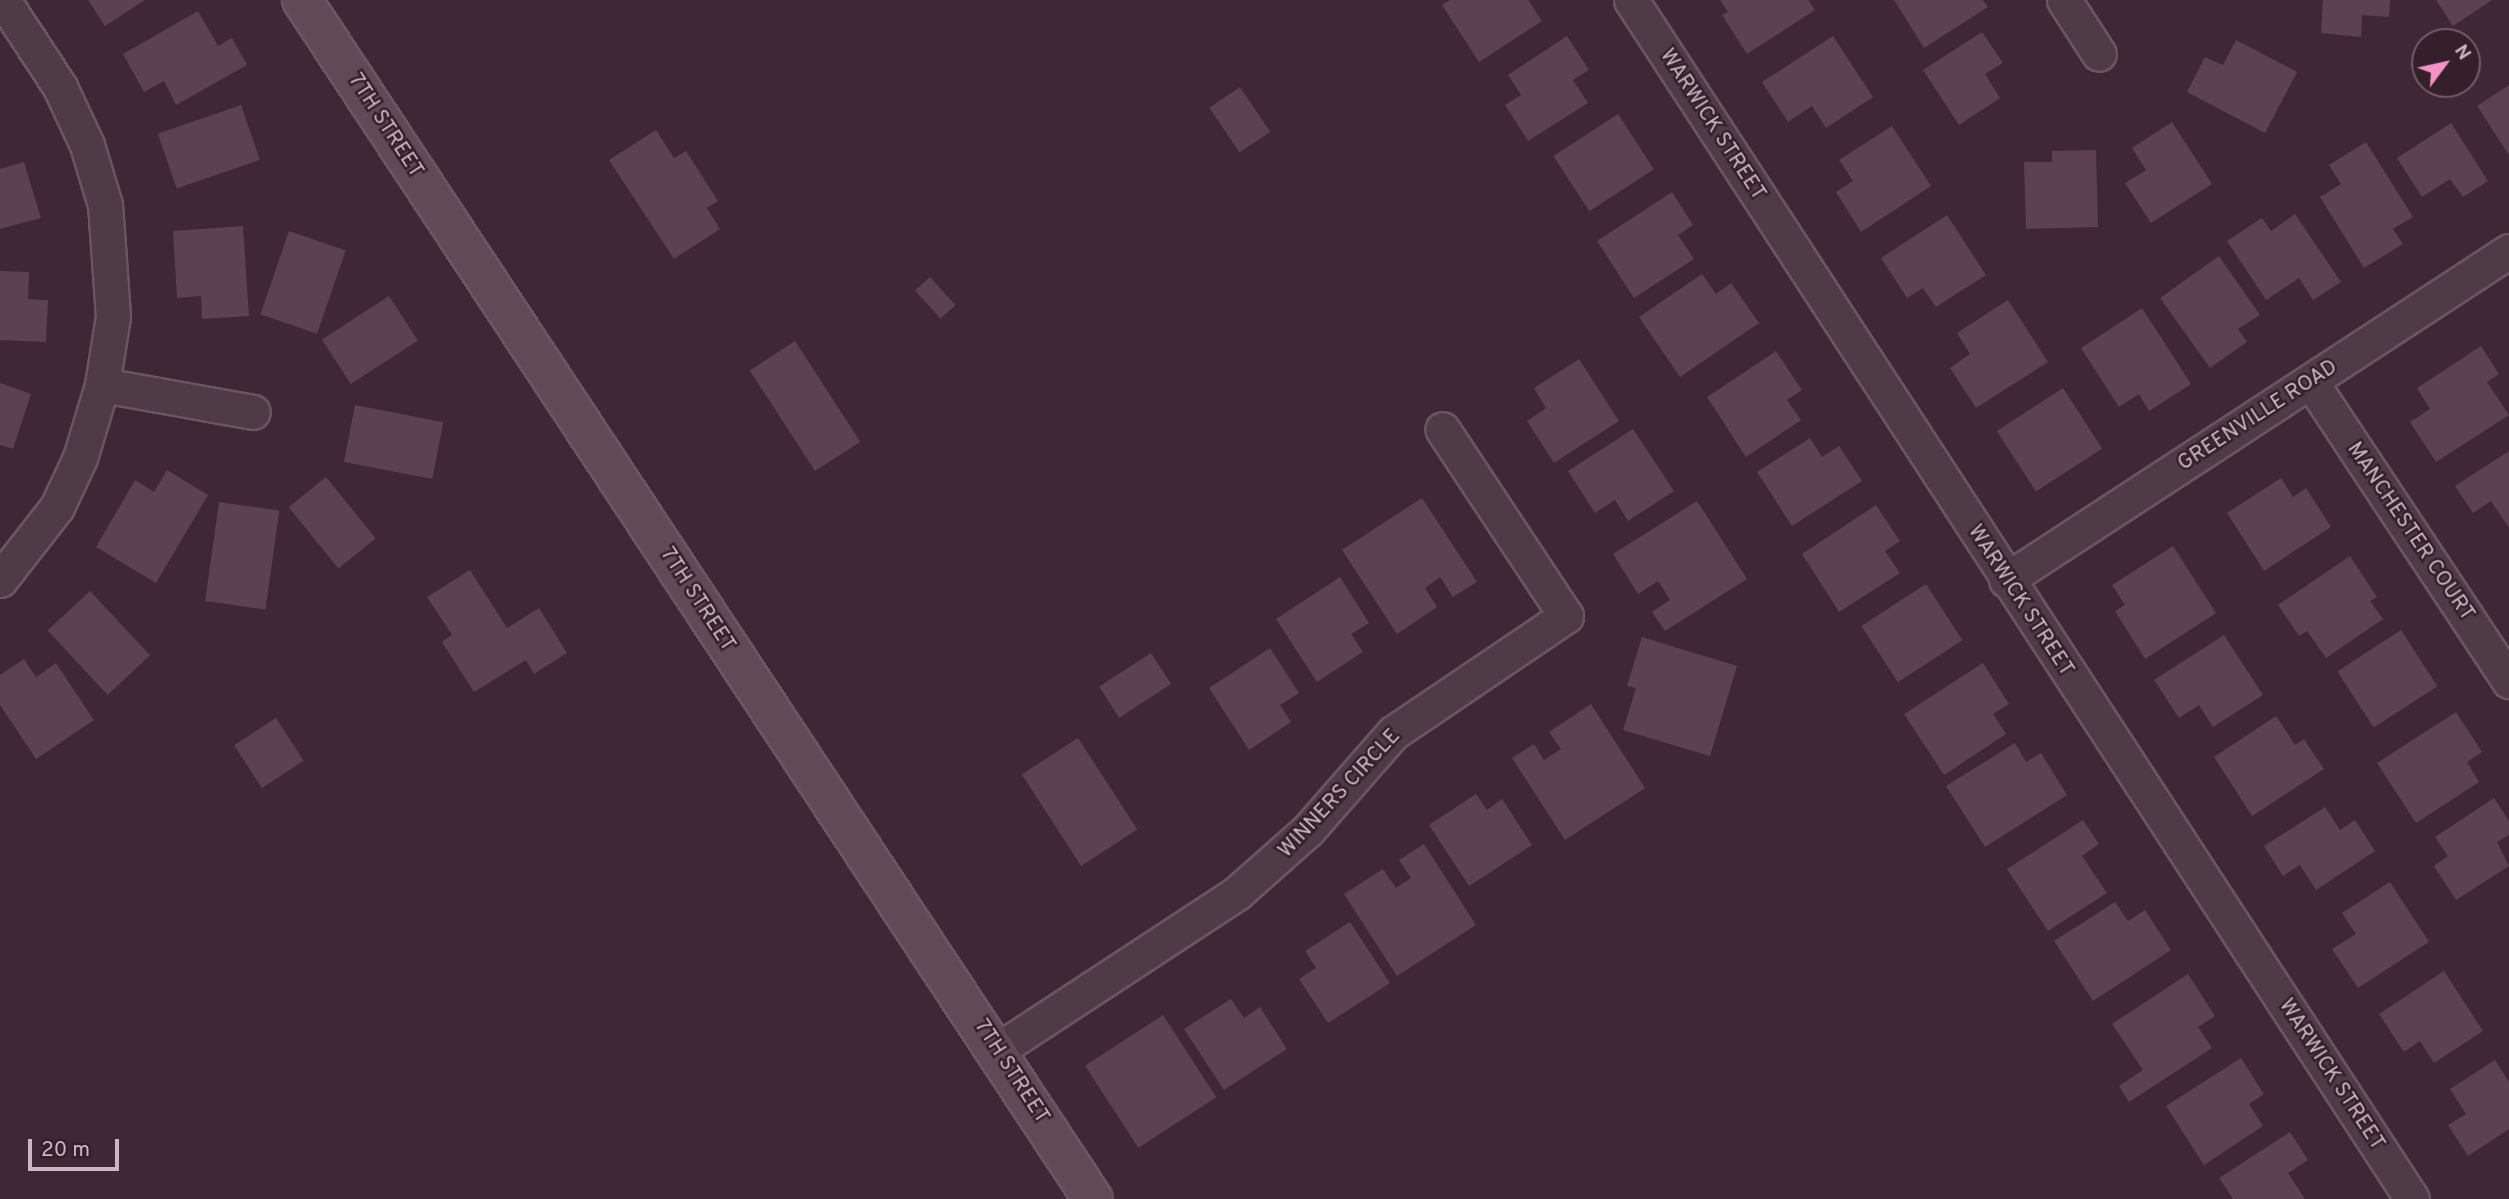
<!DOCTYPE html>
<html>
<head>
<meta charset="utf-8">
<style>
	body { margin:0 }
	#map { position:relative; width:2509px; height:1199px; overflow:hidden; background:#3f2735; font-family:Overpass,sans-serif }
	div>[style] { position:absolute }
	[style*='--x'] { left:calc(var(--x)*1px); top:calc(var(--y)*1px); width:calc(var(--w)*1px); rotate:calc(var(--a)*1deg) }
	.building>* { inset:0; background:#5d4150; transform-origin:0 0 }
	.roads { filter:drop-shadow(2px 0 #6a5561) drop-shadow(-2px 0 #6a5561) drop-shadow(0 2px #6a5561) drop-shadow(0 -2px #6a5561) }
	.street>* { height:33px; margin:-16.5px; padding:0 16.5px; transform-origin:16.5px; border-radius:16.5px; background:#4f3b46 }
	.secondary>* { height:38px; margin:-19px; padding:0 19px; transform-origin:19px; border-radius:19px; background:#624956 }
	span { translate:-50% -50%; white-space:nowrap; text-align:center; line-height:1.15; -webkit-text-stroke:5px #341f2b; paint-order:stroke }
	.street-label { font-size:21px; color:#cab7c1 }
	.north { position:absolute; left:2411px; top:28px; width:70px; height:70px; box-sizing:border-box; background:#341f2b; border:2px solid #705c67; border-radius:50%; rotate:57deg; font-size:19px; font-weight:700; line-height:28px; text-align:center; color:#cab7c1 }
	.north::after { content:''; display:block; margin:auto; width:24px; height:32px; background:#f492c5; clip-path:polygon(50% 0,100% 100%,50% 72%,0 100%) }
	.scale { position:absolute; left:28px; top:1139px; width:91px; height:32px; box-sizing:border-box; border:4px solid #cab7c1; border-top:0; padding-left:9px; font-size:21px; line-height:24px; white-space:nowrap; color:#cab7c1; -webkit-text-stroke:5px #341f2b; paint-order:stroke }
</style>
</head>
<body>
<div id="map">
	<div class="building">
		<div style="clip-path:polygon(88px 0,145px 0,105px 26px)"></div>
		<div style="clip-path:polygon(1450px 0,1528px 0,1542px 21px,1479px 62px,1442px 5px)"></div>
		<div style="clip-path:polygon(1720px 0,1808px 0,1815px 10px,1747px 54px,1722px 15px,1728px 12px)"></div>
		<div style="clip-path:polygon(1894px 0,1983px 0,1988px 7px,1924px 48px)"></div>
		<div style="clip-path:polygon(2323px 0,2390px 0,2389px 17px,2362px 15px,2361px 37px,2321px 33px)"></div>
		<div style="clip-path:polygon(2436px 0,2492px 0,2453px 26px)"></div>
		<div style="clip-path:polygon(198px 11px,218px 46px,232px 38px,247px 65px,176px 105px,164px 81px,144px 92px,123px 54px)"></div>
		<div style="clip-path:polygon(1982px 32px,2003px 63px,1985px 74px,2000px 98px,1959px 125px,1923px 70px)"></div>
		<div style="clip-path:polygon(1567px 36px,1589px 70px,1573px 80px,1588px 103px,1528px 141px,1505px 105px,1521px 95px,1508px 75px)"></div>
		<div style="clip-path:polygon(1833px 36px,1873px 97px,1826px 128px,1812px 106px,1788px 122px,1762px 82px)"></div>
		<div style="clip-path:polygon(2236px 40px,2297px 72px,2265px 133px,2187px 92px,2205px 57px,2223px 65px)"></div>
		<div style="clip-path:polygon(2509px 85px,2509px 155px,2477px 106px)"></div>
		<div style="left:1240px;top:87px;width:54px;height:37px;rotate:56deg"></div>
		<div style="left:241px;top:105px;width:58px;height:88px;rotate:71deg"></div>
		<div style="left:1618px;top:114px;width:66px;height:77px;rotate:57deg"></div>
		<div style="clip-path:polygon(2172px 122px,2212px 184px,2151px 223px,2125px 183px,2146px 170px,2132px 148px)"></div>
		<div style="clip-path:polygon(2451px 123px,2488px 181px,2463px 197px,2450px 179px,2422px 197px,2397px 158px)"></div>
		<div style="clip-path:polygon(1892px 126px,1931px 186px,1861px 232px,1836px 192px,1853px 181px,1839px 160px)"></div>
		<div style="clip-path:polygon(656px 130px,674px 158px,686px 151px,718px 201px,707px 208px,720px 229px,674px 259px,609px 160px)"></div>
		<div style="clip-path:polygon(2366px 142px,2413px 217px,2393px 229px,2403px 244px,2364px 268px,2320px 197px,2341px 184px,2329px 165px)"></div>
		<div style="clip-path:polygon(2096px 150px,2098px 227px,2026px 229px,2024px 162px,2052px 162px,2052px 151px)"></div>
		<div style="clip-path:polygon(24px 162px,41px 218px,0 229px,0 169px)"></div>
		<div style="clip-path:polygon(1672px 192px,1693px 225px,1678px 235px,1694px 259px,1634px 298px,1597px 241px)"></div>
		<div style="clip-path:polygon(2295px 214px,2341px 282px,2313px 300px,2299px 278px,2266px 300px,2227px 241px,2262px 218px,2271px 231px)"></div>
		<div style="clip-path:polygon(1947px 215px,1986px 275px,1936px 307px,1923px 288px,1907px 298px,1881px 258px)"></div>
		<div style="clip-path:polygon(243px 226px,249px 316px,202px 319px,201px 296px,177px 298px,173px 231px)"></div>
		<div style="left:289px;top:231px;width:60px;height:88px;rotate:19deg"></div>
		<div style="clip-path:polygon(2219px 256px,2260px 315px,2238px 329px,2247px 342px,2210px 368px,2160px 298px)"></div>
		<div style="clip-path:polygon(0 271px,29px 272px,28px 299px,48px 300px,46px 342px,0 340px)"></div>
		<div style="clip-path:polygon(1702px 274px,1716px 294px,1731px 283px,1759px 323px,1680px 377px,1639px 317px)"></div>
		<div style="left:930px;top:277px;width:38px;height:20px;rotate:48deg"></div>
		<div style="left:389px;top:296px;width:53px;height:80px;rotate:57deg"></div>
		<div style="clip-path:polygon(2008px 300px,2048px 362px,1976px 408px,1950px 368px,1970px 354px,1957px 333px)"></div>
		<div style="clip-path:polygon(2142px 308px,2191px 384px,2149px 411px,2139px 394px,2119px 407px,2081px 348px)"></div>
		<div style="left:795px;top:341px;width:120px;height:54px;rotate:57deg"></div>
		<div style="clip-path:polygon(2481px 346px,2499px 374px,2487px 382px,2509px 415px,2436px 462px,2410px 422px,2430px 409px,2417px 388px)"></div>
		<div style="clip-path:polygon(1776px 351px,1802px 390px,1787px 400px,1801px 420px,1746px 457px,1707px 397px)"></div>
		<div style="clip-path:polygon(1579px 359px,1619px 421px,1554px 463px,1527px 421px,1546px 408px,1534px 388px)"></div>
		<div style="clip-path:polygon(0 383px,31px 394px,13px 449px,0 445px)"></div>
		<div style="left:2063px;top:388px;width:72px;height:79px;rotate:57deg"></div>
		<div style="left:355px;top:405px;width:90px;height:58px;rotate:11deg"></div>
		<div style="clip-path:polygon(1633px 429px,1674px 491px,1628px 521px,1615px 500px,1595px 513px,1568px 471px)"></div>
		<div style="clip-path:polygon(1810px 438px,1822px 457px,1839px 446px,1862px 481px,1792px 526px,1757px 472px)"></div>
		<div style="clip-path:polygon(2509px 451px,2509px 528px,2491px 501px,2473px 513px,2455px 486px)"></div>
		<div style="clip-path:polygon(167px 470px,208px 495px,156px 583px,96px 547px,135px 480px,154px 492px)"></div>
		<div style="left:326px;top:477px;width:79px;height:48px;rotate:51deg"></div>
		<div style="clip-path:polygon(2281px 478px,2293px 497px,2306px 488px,2331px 527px,2264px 571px,2227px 513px)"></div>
		<div style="clip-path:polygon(1422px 498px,1477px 582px,1453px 597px,1440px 577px,1425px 588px,1437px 607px,1397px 634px,1342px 550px)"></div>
		<div style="clip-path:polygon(1697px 501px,1747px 579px,1665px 631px,1652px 612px,1670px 600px,1658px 581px,1638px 594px,1613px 554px)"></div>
		<div style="left:219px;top:502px;width:61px;height:100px;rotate:8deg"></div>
		<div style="clip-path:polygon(1876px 505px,1900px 541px,1885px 551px,1900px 573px,1839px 612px,1802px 554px)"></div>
		<div style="clip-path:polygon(2173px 546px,2216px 613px,2145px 659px,2115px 611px,2125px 605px,2112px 585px)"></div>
		<div style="clip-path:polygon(2350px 556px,2377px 597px,2370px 601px,2383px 619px,2326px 658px,2307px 631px,2299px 636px,2278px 605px)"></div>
		<div style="clip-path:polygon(470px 570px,507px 628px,539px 608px,567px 653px,534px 674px,526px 660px,474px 692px,442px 642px,452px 635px,427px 597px)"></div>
		<div style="clip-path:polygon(1340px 577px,1369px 623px,1351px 634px,1363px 652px,1317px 682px,1276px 619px)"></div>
		<div style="left:1926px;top:584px;width:67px;height:77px;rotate:57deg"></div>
		<div style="left:90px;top:591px;width:88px;height:58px;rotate:47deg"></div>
		<div style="left:2401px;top:630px;width:67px;height:76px;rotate:57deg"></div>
		<div style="clip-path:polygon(2224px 635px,2263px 695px,2213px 727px,2199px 705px,2179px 718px,2154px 680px)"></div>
		<div style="clip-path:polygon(1642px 637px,1737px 666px,1710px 756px,1623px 730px,1636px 688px,1627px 686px)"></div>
		<div style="clip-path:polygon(1270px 648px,1299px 693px,1280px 705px,1291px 722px,1249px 750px,1209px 688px)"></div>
		<div style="left:1151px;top:653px;width:37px;height:62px;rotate:57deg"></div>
		<div style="clip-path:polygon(24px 659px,36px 677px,56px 663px,94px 720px,36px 759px,0 705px,0 675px)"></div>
		<div style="clip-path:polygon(1983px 663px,2009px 704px,1993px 714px,2006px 734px,1944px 775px,1904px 714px)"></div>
		<div style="clip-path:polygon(1591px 704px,1645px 788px,1565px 840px,1512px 758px,1534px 744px,1544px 760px,1561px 749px,1549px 732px)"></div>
		<div style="clip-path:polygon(2456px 712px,2482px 752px,2467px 762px,2479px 782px,2416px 823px,2377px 763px)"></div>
		<div style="clip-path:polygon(2276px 716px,2295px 745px,2304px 739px,2324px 769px,2252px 816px,2214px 757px)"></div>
		<div style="left:276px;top:718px;width:51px;height:50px;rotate:57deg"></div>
		<div style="left:1078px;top:738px;width:109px;height:67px;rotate:57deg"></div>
		<div style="clip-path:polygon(2015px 743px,2026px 762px,2041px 753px,2067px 795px,1985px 847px,1946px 786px)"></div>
		<div style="clip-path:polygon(1476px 794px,1487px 810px,1502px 799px,1532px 845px,1469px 886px,1429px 825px)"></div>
		<div style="clip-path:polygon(2494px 798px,2509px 821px,2509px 835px,2497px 842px,2509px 866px,2456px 900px,2434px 866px,2448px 856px,2435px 837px)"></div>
		<div style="clip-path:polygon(2325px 807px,2340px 830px,2355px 820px,2375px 851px,2316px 890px,2300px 865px,2283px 876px,2264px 846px)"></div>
		<div style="clip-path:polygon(2083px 820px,2099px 844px,2082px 856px,2107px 893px,2048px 931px,2007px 869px)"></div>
		<div style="clip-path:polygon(1424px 844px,1476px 925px,1397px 976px,1344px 894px,1383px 869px,1396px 888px,1411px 878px,1399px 860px)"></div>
		<div style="clip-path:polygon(2390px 882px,2429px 942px,2358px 988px,2332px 949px,2356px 934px,2342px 913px)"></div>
		<div style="clip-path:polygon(2115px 902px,2128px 921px,2145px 910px,2171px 950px,2093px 1001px,2054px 941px)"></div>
		<div style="clip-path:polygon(1350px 922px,1390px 983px,1328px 1023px,1299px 979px,1316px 968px,1305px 951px)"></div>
		<div style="clip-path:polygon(2444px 971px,2483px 1031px,2434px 1063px,2420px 1041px,2404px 1052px,2379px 1014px)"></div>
		<div style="clip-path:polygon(2188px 974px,2215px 1016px,2198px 1027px,2212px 1048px,2129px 1102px,2119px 1086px,2143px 1070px,2112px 1024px)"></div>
		<div style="clip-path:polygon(1231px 999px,1244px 1018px,1260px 1007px,1287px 1049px,1224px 1090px,1184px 1029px)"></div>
		<div style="left:1163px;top:1015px;width:98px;height:93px;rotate:57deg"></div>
		<div style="clip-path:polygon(2241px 1058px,2264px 1094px,2249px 1104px,2263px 1126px,2204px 1165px,2166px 1106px)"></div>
		<div style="clip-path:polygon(2495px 1060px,2509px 1082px,2509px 1129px,2468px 1156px,2448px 1125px,2466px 1114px,2450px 1089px)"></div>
		<div style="clip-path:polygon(2290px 1132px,2308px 1160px,2288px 1173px,2305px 1199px,2233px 1199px,2219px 1178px)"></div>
	</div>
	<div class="roads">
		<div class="street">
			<div style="--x:1631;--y:0;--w:1431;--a:56.92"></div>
			<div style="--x:2064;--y:0;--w:64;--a:57.1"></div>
			<div style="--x:2311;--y:382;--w:359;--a:56.5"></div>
			<div style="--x:102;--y:385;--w:153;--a:10.1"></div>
			<div style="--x:0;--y:580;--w:93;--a:-52"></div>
			<div style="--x:57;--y:507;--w:54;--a:-64.9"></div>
			<div style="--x:80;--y:458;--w:76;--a:-73.2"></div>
			<div style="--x:102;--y:385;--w:70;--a:-80.9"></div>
			<div style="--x:113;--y:316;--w:111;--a:-94.1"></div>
			<div style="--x:105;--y:205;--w:63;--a:-106.7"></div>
			<div style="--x:87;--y:145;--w:64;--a:-115"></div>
			<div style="--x:60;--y:87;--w:104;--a:-123.2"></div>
			<div style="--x:2006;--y:580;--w:601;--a:-33.19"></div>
			<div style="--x:998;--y:1050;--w:286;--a:-33.3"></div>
			<div style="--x:1237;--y:893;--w:95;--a:-41.6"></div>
			<div style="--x:1308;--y:830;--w:129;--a:-48.8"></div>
			<div style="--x:1393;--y:733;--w:209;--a:-34.1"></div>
			<div style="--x:1566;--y:616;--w:224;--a:-123.5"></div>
		</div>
		<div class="secondary">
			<div style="--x:302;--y:0;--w:1436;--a:56.59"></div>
		</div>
	</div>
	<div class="street-label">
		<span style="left:1712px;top:125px;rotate:57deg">WARWICK STREET</span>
		<span style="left:385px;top:126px;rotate:57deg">7TH STREET</span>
		<span style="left:2258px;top:416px;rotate:-33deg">GREENVILLE ROAD</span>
		<span style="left:2410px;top:532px;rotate:56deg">MANCHESTER COURT</span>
		<span style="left:697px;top:600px;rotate:57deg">7TH STREET</span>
		<span style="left:2020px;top:601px;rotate:57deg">WARWICK STREET</span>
		<span style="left:1340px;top:794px;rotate:-47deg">WINNERS CIRCLE</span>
		<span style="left:1011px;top:1072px;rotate:57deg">7TH STREET</span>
		<span style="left:2331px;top:1075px;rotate:57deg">WARWICK STREET</span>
	</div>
	<div class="north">N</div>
	<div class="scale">20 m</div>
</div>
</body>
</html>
